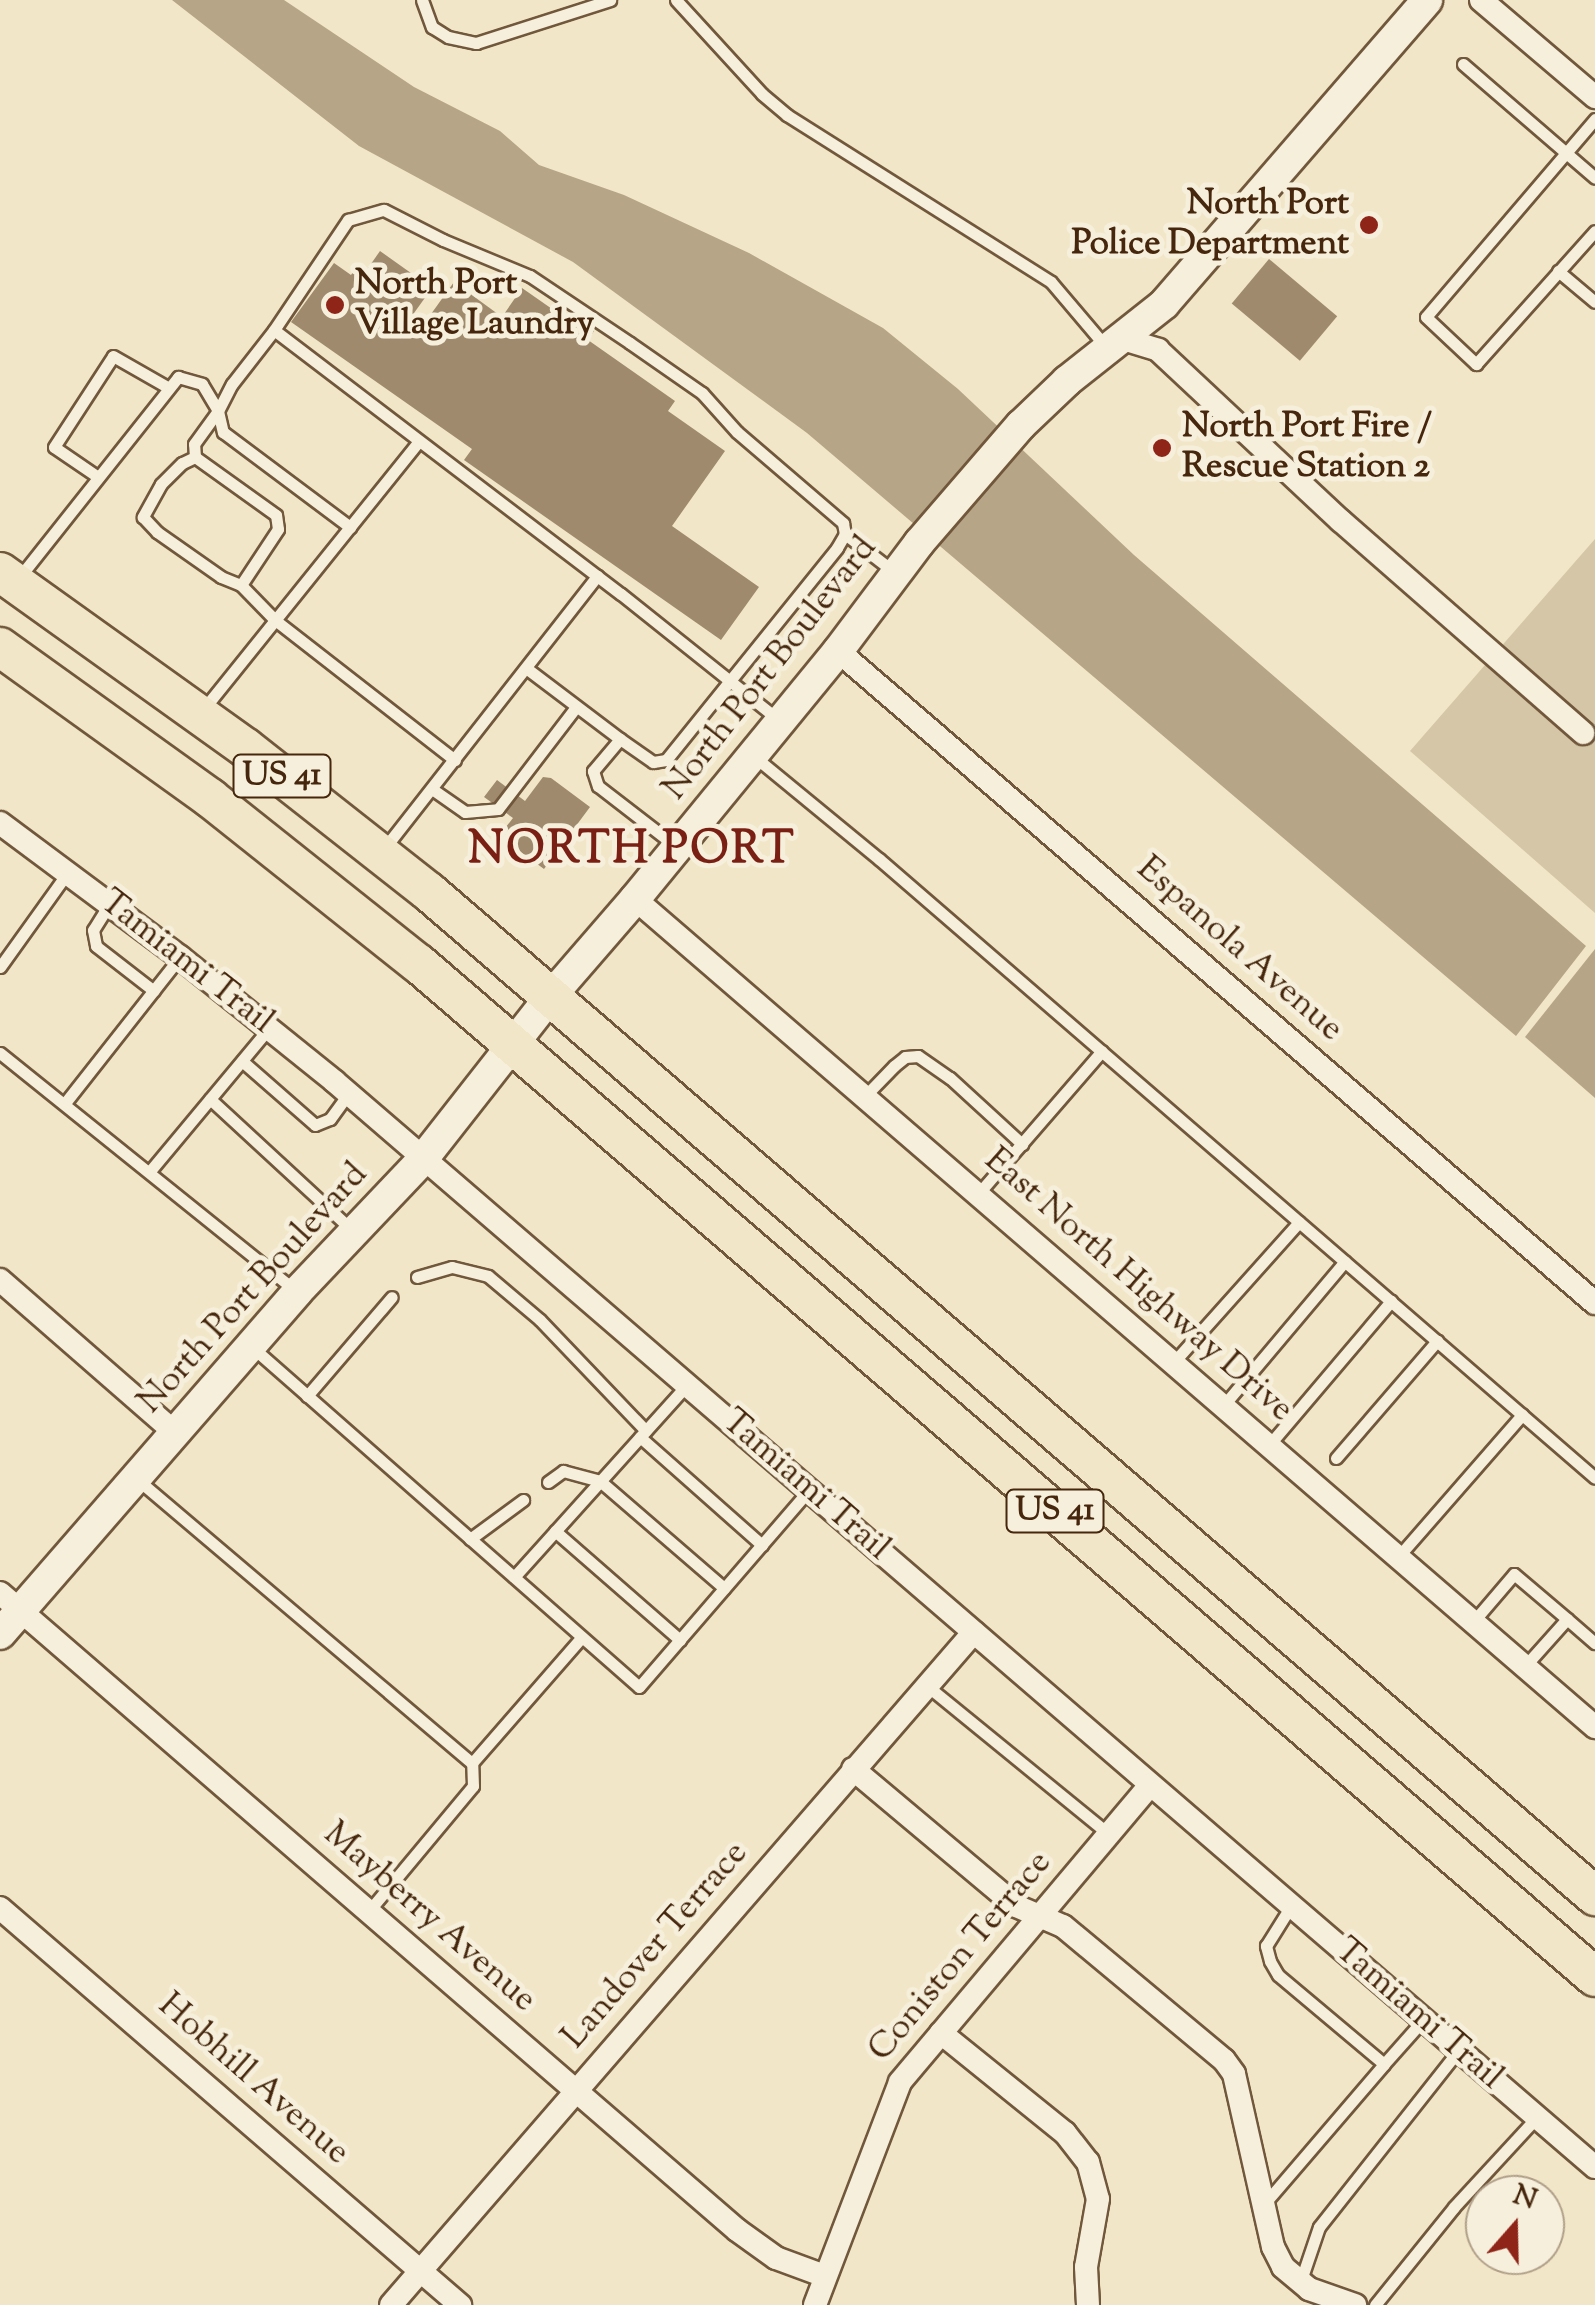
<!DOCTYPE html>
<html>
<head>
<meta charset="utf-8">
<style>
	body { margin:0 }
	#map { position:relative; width:1595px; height:2305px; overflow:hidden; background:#f1e6c7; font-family:"Sorts Mill Goudy",serif }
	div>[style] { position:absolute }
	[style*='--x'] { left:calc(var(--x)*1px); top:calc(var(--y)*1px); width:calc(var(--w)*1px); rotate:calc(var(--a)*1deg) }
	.green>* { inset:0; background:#d4c6a7 }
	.water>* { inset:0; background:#b7a588 }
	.building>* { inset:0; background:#9f8a6e; transform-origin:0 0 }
	.roads { filter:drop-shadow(2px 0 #71573c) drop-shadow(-2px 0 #71573c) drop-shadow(0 2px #71573c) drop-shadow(0 -2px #71573c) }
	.service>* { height:11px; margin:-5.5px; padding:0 5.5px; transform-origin:5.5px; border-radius:5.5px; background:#f6efdb }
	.minor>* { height:22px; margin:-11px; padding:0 11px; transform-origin:11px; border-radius:11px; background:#f6efdb }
	.tertiary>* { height:30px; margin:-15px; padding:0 15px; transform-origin:15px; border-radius:15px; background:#f6efdb }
	.primary>* { height:38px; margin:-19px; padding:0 19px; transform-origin:19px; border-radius:19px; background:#f1e6c7 }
	.dots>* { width:28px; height:28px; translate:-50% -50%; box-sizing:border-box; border:5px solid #f6efdb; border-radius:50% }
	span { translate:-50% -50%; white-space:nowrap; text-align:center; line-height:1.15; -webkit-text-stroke:10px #f6efdb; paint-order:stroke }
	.shield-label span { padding:2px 8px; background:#f6efdb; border:2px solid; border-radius:8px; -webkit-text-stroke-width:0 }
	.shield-label { font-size:32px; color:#46270d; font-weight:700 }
	.poi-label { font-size:35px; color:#46270d; font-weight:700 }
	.right { translate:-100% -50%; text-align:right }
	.left { translate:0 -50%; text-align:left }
	.street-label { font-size:35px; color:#46270d }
	.district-label { font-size:45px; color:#7a1f14; font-weight:700; letter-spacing:2.5px }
	.north { position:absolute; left:1465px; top:2175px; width:100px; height:100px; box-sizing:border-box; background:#f6efdb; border:2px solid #b09f89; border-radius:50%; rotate:20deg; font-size:28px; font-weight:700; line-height:40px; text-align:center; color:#46270d }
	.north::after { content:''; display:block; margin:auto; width:35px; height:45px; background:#8f2418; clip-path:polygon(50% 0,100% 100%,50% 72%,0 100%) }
</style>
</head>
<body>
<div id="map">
	<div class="green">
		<div style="clip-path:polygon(1595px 539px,1595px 913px,1410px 751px)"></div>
	</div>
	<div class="water">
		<div style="clip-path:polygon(172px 0,284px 0,414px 87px,500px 131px,539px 165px,624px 195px,749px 253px,883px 328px,958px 389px,1134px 555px,1586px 946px,1516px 1036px,807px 433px,573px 262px,359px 146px)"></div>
		<div style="clip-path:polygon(1595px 949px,1595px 1098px,1525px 1037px)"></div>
	</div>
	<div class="building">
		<div style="clip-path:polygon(380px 251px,432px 288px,409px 320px,421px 328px,454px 282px,502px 317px,522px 288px,565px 318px,569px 313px,594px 331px,588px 340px,675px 401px,668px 411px,725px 451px,672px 526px,759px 587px,721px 640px,464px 460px,472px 449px,291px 322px,334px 263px,351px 275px,358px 265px,366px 271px)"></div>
		<div style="left:1269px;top:259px;width:89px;height:58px;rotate:40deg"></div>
		<div style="clip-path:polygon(543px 777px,551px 778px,590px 807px,544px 869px,499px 836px,513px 818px,484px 797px,497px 780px,525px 801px)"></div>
	</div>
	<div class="roads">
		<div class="service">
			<div style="--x:422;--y:0;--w:29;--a:70"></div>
			<div style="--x:432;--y:27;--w:19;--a:32"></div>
			<div style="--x:448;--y:37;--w:29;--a:12"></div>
			<div style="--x:476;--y:43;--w:141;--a:-17.8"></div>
			<div style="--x:676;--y:0;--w:127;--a:47.5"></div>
			<div style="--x:762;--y:94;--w:33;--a:40"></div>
			<div style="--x:787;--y:115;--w:312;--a:32.3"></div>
			<div style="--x:1051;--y:282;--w:87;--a:49.7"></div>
			<div style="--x:1463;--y:64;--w:174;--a:40.8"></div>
			<div style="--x:1595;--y:119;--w:260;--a:130.5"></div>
			<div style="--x:1426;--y:317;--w:69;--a:43.2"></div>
			<div style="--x:1476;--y:364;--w:178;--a:-48.2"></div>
			<div style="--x:1558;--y:271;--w:48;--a:40"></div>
			<div style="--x:274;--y:330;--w:133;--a:-56.1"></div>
			<div style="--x:348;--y:220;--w:37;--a:-16"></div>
			<div style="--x:384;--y:210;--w:66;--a:27"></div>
			<div style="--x:443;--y:240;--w:94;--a:22.5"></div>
			<div style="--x:530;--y:276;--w:120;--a:33.8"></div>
			<div style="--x:630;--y:343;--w:88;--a:34.8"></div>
			<div style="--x:702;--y:393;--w:52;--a:48.1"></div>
			<div style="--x:737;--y:432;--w:140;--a:40.6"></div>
			<div style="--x:843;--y:523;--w:11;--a:80"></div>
			<div style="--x:845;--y:534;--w:16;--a:120"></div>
			<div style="--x:837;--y:548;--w:272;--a:128.9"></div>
			<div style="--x:666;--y:760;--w:13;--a:171"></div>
			<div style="--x:653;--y:762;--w:40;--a:-145.1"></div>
			<div style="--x:218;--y:411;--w:22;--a:77"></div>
			<div style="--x:223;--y:432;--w:159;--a:36.8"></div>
			<div style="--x:195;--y:457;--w:13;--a:-94"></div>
			<div style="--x:194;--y:444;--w:41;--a:-54"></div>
			<div style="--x:98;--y:477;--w:53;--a:-145.7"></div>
			<div style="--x:54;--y:447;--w:108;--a:-57"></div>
			<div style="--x:113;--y:356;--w:64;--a:29.7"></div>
			<div style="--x:845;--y:534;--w:61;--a:37.6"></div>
			<div style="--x:18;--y:579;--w:258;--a:-51.6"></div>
			<div style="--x:178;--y:377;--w:25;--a:16"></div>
			<div style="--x:202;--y:384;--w:31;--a:59"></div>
			<div style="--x:218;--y:411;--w:30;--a:-63"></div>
			<div style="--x:232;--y:384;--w:68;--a:-52.1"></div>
			<div style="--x:274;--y:330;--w:436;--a:37.3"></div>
			<div style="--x:621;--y:594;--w:202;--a:38.6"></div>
			<div style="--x:241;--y:585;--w:67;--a:-56.5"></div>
			<div style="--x:278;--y:529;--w:14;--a:-98"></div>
			<div style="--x:276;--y:515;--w:100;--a:-144.4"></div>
			<div style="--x:195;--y:457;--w:14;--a:155"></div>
			<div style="--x:182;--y:463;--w:30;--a:135"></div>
			<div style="--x:161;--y:484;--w:38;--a:119"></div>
			<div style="--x:143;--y:517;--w:21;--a:47"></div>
			<div style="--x:157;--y:532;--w:78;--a:35.1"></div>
			<div style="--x:221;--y:577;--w:22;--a:22"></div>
			<div style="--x:241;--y:585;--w:49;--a:45.8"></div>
			<div style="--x:275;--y:620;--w:228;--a:37.9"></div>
			<div style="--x:526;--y:668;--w:118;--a:37.1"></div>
			<div style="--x:620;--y:739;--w:42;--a:130.2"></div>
			<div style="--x:593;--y:771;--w:16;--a:72"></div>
			<div style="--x:598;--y:786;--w:100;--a:37.7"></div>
			<div style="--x:202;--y:711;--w:345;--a:-51.2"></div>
			<div style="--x:756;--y:758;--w:159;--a:39.4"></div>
			<div style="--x:879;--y:859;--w:946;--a:40.84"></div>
			<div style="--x:432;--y:789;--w:40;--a:34.9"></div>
			<div style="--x:465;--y:812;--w:33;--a:-5"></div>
			<div style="--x:498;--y:809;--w:128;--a:-52.6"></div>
			<div style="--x:383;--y:850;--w:348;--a:-52"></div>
			<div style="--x:110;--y:903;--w:32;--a:122"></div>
			<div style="--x:93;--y:930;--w:16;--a:79"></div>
			<div style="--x:96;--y:946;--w:73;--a:37.8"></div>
			<div style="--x:0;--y:967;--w:117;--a:-54.4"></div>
			<div style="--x:0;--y:1053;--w:377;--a:38.8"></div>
			<div style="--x:242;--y:1061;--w:97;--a:41.2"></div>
			<div style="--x:315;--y:1125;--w:16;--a:-22"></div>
			<div style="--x:330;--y:1119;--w:32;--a:-54"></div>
			<div style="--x:864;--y:1097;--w:43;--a:-45.9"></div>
			<div style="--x:894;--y:1066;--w:14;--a:-39"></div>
			<div style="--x:905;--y:1057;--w:13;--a:-4"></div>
			<div style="--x:918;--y:1056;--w:39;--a:35"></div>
			<div style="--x:950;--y:1078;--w:98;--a:42.5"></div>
			<div style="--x:210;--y:1099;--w:192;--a:42.7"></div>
			<div style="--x:65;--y:1103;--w:186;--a:-51.8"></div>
			<div style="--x:150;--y:1171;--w:186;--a:-50.2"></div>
			<div style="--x:978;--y:1194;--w:189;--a:-49.1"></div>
			<div style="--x:417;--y:1277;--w:36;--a:-16"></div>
			<div style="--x:452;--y:1267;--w:37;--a:14"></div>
			<div style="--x:488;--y:1276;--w:68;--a:40.2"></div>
			<div style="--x:540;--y:1320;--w:153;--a:46.3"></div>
			<div style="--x:252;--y:1347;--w:515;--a:41.3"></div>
			<div style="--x:639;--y:1687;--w:260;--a:-49.2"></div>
			<div style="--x:1173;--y:1363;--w:189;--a:-48.2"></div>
			<div style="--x:307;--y:1396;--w:130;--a:-49.4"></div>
			<div style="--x:1223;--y:1406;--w:189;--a:-49.9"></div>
			<div style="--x:640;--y:1437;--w:163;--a:41.5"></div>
			<div style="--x:1269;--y:1445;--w:189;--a:-49.7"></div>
			<div style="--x:1336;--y:1458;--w:155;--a:-49.2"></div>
			<div style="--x:138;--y:1480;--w:438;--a:40.3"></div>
			<div style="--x:472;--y:1763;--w:167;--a:-48.9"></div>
			<div style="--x:548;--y:1482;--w:19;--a:-36"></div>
			<div style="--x:563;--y:1471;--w:38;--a:15"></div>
			<div style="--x:600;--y:1481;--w:164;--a:40.8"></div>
			<div style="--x:555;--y:1531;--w:166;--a:41.1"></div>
			<div style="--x:470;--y:1539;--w:66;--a:-36.3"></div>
			<div style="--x:1398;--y:1557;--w:189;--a:-48.9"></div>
			<div style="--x:514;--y:1577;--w:258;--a:-48"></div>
			<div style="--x:1473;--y:1622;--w:63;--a:-49.5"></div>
			<div style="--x:1514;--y:1574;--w:70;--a:40.3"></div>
			<div style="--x:1525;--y:1666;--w:63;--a:-48.2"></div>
			<div style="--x:1567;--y:1619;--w:37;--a:41"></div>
			<div style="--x:926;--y:1685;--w:236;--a:39.2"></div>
			<div style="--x:368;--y:1912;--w:164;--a:-50.2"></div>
			<div style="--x:473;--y:1786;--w:23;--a:-92"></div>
			<div style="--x:1384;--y:2064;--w:60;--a:-48.4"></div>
			<div style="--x:1265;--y:2203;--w:183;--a:-49.4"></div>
			<div style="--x:1384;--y:2064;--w:138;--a:-140"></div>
			<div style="--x:1278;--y:1975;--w:16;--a:-120"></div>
			<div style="--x:1270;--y:1961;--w:16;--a:-105"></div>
			<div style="--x:1266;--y:1946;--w:47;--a:-58"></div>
			<div style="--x:1300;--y:2283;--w:59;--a:-71.3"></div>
			<div style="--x:1319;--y:2227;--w:226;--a:-51.7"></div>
			<div style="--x:1375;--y:2305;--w:126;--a:-51.1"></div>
			<div style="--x:1454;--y:2207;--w:122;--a:-47.3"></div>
		</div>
		<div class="minor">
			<div style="--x:1481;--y:0;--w:150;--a:40.4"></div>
			<div style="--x:1123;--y:339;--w:37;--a:17"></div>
			<div style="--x:1158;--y:350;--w:250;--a:43.1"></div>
			<div style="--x:1341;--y:521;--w:322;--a:41.2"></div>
			<div style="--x:838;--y:651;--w:999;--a:40.74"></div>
			<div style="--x:0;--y:823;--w:224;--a:36.7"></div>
			<div style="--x:180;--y:957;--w:198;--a:38.8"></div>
			<div style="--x:334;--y:1081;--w:1664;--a:40.74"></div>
			<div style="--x:635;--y:899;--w:1268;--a:40.78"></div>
			<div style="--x:0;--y:1280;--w:231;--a:41.1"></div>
			<div style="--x:0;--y:1593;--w:974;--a:40.84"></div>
			<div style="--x:737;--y:2230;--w:48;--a:35.7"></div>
			<div style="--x:776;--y:2258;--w:52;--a:20.2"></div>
			<div style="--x:853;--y:1769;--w:213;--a:40"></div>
			<div style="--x:1016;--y:1906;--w:51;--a:23.1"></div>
			<div style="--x:1063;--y:1926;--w:209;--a:39.8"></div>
			<div style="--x:1224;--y:2060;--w:17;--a:54"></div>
			<div style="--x:1234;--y:2074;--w:177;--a:77.3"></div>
			<div style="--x:1273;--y:2247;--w:22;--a:63"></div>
			<div style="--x:1283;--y:2267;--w:34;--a:40"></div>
			<div style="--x:1309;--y:2289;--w:49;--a:19.2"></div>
			<div style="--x:0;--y:1908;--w:608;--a:40.8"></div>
			<div style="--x:941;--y:2033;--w:159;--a:38.9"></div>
			<div style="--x:1065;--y:2133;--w:37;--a:52"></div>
			<div style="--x:1088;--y:2162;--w:38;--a:75"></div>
			<div style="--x:1098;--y:2199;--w:69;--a:100"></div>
			<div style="--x:1086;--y:2267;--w:38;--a:87"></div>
			<div style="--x:391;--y:2305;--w:890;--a:-49.1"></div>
			<div style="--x:815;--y:2305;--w:239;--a:-69.1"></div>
			<div style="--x:900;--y:2082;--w:388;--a:-49.9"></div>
		</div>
		<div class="tertiary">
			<div style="--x:0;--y:1634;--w:453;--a:-49"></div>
			<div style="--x:297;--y:1292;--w:183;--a:-46.5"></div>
			<div style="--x:423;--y:1159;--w:207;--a:-51.9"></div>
			<div style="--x:551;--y:996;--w:128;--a:-49.1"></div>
			<div style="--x:635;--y:899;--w:320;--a:-50.7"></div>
			<div style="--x:838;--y:651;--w:135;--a:-53.1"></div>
			<div style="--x:919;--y:543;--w:156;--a:-49.2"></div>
			<div style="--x:1021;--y:425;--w:64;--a:-43.7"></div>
			<div style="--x:1067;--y:381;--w:124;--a:-38.4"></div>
			<div style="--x:1164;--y:304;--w:402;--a:-49.1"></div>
		</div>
		<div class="primary">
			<div style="--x:0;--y:572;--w:302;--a:35.6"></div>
			<div style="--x:246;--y:748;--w:233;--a:38.2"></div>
			<div style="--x:429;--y:892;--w:1539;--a:40.73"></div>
			<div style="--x:0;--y:647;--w:259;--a:35.7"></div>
			<div style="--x:210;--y:798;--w:267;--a:38.5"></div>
			<div style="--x:419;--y:964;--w:1552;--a:40.74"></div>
		</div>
	</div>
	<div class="dots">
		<div style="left:1369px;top:225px;background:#8f2418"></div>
		<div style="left:335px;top:305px;background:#8f2418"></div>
		<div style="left:1162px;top:448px;background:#8f2418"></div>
	</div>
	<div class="shield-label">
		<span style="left:282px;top:776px">US 41</span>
		<span style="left:1055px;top:1511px">US 41</span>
	</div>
	<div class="poi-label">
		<span class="right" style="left:1349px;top:225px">North Port<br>Police Department</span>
		<span class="left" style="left:355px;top:305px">North Port<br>Village Laundry</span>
		<span class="left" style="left:1182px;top:448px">North Port Fire /<br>Rescue Station 2</span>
	</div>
	<div class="street-label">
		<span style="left:771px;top:669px;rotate:-52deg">North Port Boulevard</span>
		<span style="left:1239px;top:950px;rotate:41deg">Espanola Avenue</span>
		<span style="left:186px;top:963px;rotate:38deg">Tamiami Trail</span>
		<span style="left:1138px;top:1286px;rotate:41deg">East North Highway Drive</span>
		<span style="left:254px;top:1289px;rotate:-48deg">North Port Boulevard</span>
		<span style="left:805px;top:1486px;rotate:41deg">Tamiami Trail</span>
		<span style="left:429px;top:1918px;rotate:41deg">Mayberry Avenue</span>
		<span style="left:656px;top:1946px;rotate:-49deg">Landover Terrace</span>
		<span style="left:961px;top:1957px;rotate:-50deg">Coniston Terrace</span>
		<span style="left:1418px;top:2015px;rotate:41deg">Tamiami Trail</span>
		<span style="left:253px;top:2080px;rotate:41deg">Hobhill Avenue</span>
	</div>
	<div class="district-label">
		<span style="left:632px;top:852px">NORTH PORT</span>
	</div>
	<div class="north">N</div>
</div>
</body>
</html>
